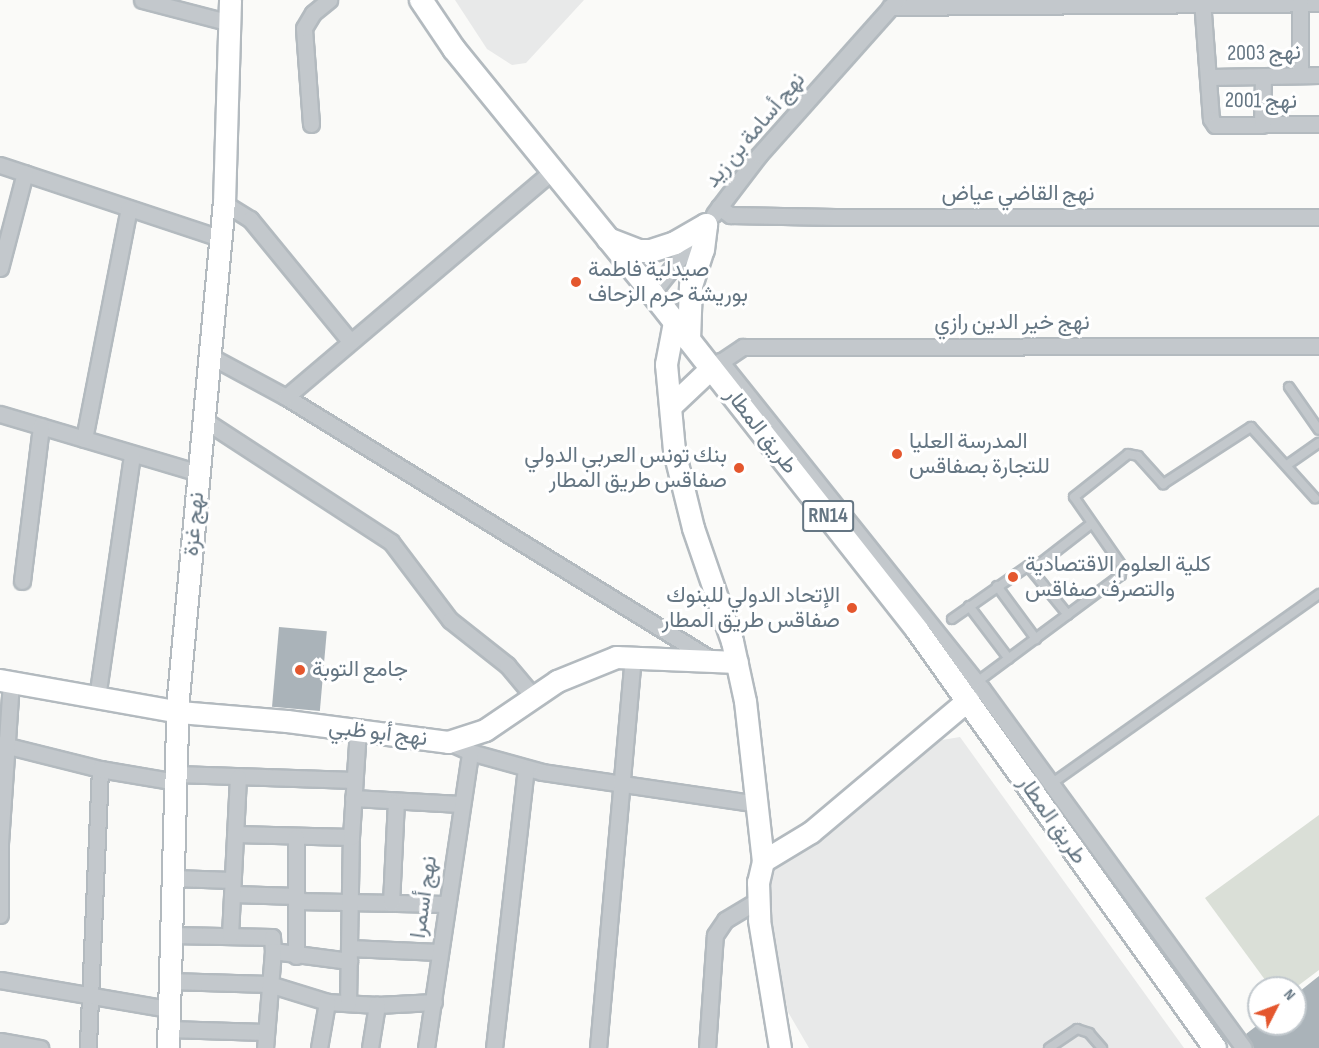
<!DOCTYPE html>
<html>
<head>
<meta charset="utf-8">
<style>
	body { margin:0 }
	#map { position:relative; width:1319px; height:1048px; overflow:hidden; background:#fafaf8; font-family:"Sofia Sans Condensed",Vazirmatn,sans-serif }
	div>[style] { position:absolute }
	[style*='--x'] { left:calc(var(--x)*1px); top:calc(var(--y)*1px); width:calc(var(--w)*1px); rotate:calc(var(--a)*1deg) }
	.built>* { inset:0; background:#e8e9e9 }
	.green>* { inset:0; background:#dadfd7 }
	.building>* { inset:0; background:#aab3b9; transform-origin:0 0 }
	.roads { filter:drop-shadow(2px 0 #b3babf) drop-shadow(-2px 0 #b3babf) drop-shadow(0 2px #b3babf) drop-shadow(0 -2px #b3babf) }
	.lane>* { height:8px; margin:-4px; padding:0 4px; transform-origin:4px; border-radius:4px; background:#c3c8cc }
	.street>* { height:15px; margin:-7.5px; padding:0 7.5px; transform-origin:7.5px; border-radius:7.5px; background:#c3c8cc }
	.secondary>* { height:21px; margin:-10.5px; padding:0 10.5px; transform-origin:10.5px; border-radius:10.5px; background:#fff }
	.primary>* { height:22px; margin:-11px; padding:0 11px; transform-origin:11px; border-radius:11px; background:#fff }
	.dots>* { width:16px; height:16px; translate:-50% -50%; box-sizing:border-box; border:3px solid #fff; border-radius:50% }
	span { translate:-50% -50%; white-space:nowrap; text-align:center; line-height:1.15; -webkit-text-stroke:6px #fff; paint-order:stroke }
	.shield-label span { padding:2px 4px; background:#fff; border:2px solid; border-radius:4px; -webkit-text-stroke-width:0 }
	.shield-label { font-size:21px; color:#657683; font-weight:700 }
	.street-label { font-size:22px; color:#657683 }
	.poi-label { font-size:22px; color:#657683 }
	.left { translate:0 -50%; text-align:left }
	.right { translate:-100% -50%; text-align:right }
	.north { position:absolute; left:1247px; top:976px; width:60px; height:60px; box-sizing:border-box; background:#fff; border:2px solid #c1c8cd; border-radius:50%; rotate:48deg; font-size:16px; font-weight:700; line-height:24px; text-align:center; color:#657683 }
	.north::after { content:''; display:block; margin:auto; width:21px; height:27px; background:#e4572e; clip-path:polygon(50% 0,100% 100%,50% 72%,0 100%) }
</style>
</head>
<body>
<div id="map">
	<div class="built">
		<div style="clip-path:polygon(455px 0,584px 0,526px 63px,512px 65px,487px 49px)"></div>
		<div style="clip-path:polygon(960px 737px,1184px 1048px,809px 1048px,788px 1012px,765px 900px,775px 870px,930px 742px)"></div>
	</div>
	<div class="green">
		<div style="clip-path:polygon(1319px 815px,1319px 970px,1295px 988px,1271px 988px,1205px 898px)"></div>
	</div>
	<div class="building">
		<div style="left:279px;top:627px;width:48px;height:80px;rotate:5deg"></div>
		<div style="clip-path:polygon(1319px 976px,1319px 1048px,1254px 1048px,1246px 1034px,1259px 1024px,1295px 1024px,1295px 995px)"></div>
	</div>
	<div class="roads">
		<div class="lane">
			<div style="--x:1289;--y:387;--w:52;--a:55.1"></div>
			<div style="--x:1287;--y:465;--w:39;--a:-35"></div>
			<div style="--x:1033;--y:569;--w:73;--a:-37.8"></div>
			<div style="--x:997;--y:586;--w:66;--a:53.7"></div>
			<div style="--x:969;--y:606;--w:66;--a:53"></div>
			<div style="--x:952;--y:619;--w:93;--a:-34.9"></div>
			<div style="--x:1028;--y:566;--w:63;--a:50.8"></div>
			<div style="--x:977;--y:682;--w:179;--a:-36.6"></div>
			<div style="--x:1121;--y:575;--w:9;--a:-84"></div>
			<div style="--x:1122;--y:566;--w:84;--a:-124.8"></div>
			<div style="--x:1074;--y:497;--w:69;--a:-38.5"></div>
			<div style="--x:1128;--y:454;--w:10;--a:11"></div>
			<div style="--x:1138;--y:456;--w:38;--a:48"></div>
			<div style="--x:1163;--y:484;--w:105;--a:-32.9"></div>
			<div style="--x:1251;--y:427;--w:96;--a:48"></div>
			<div style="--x:1051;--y:784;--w:329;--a:-35.3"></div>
			<div style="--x:1049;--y:1048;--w:34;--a:-34"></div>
			<div style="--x:1077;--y:1029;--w:13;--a:18"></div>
			<div style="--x:1089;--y:1033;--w:20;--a:49"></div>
		</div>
		<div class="street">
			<div style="--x:142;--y:0;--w:91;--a:14.6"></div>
			<div style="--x:1202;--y:0;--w:119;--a:85.7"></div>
			<div style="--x:1211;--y:119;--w:7;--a:56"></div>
			<div style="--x:1215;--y:125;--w:104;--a:-0.6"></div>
			<div style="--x:890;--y:7;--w:429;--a:-0.5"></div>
			<div style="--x:1300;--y:75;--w:72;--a:-90"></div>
			<div style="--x:1211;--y:77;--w:108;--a:-1.1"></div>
			<div style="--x:311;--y:124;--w:96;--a:-94.2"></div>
			<div style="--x:304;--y:28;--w:17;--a:-59"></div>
			<div style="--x:313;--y:13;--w:21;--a:-39"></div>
			<div style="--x:1262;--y:125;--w:49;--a:-88.8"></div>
			<div style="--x:0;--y:165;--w:232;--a:18.4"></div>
			<div style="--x:224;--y:203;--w:31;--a:32"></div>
			<div style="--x:250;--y:219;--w:156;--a:50.7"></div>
			<div style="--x:719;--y:207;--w:14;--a:36"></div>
			<div style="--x:730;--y:215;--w:105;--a:1.1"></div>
			<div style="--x:835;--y:217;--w:484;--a:0"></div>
			<div style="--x:714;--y:214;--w:74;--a:-52.7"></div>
			<div style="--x:759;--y:155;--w:208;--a:-48.3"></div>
			<div style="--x:0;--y:268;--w:98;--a:-75.3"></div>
			<div style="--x:652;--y:293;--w:75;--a:-51.5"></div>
			<div style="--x:210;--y:356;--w:86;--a:28.3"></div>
			<div style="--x:286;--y:397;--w:501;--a:31.69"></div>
			<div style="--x:720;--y:361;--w:420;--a:51.4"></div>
			<div style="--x:982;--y:689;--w:444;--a:53.9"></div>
			<div style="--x:713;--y:367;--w:36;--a:-34"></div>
			<div style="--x:743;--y:347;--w:576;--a:-0.1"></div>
			<div style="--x:286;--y:397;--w:348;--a:-40.3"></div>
			<div style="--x:0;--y:414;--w:208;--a:16.5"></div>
			<div style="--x:204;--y:420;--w:223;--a:33.1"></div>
			<div style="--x:391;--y:542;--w:98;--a:52.9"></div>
			<div style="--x:450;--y:620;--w:73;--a:38.3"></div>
			<div style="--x:507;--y:665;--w:40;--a:50"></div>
			<div style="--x:84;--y:439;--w:235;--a:-79"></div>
			<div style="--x:22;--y:581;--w:156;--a:-83"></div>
			<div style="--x:97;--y:698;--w:246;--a:-81.8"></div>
			<div style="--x:448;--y:742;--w:24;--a:24"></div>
			<div style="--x:470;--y:752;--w:75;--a:15.5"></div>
			<div style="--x:542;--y:772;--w:219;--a:8.4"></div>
			<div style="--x:0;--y:744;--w:103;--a:14"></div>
			<div style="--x:100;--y:769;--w:279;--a:92.5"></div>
			<div style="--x:100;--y:769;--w:77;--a:9.7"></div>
			<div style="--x:176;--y:774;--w:178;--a:1.9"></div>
			<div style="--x:353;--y:798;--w:107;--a:3.2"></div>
			<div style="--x:235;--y:834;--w:116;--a:1.5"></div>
			<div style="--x:173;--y:878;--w:59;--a:1.9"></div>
			<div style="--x:233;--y:894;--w:64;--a:1.8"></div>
			<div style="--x:297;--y:901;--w:149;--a:1.2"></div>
			<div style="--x:391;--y:903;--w:101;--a:-87.2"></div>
			<div style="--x:0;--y:915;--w:72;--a:-90"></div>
			<div style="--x:0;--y:843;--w:161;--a:-86.1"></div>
			<div style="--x:171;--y:935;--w:101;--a:1.1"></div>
			<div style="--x:272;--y:937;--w:14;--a:86"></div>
			<div style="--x:273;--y:951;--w:77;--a:7.5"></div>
			<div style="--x:230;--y:935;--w:158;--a:-87.1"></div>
			<div style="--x:349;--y:948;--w:90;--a:2.5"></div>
			<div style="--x:296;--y:956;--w:119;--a:-90"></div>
			<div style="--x:0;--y:980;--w:170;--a:9.8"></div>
			<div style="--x:169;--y:981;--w:100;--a:1.7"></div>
			<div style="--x:269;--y:984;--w:61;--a:17.2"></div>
			<div style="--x:327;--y:1002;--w:50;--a:3.4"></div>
			<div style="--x:377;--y:1005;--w:57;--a:-3"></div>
			<div style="--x:348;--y:1003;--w:166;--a:-89"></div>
			<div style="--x:351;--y:837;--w:107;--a:-86.3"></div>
			<div style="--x:168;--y:1029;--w:97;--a:1.8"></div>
			<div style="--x:0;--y:1041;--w:41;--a:9.9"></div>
			<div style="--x:265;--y:1048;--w:97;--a:-85.3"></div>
			<div style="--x:319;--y:1048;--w:47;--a:-80.1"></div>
			<div style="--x:370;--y:1048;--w:44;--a:-80.8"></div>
			<div style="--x:426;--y:1048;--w:299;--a:-81.5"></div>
			<div style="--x:494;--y:1048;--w:281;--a:-83.5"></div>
			<div style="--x:598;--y:1048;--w:393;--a:-84.9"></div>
			<div style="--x:707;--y:1048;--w:113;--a:-86"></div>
			<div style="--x:715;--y:935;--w:18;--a:-56"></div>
			<div style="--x:725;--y:920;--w:39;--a:-31"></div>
		</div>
		<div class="secondary">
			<div style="--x:674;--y:322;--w:43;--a:100.8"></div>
			<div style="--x:666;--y:364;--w:87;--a:84.7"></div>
			<div style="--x:674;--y:451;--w:79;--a:76.1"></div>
			<div style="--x:693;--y:528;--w:120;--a:71"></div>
			<div style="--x:732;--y:641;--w:61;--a:77.8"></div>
			<div style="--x:745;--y:701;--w:161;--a:83.6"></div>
			<div style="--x:763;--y:861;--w:22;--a:103"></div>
			<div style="--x:758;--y:882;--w:38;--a:88"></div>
			<div style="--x:759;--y:920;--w:130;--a:80.7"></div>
			<div style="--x:672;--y:405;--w:54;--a:-43.5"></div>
			<div style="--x:0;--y:680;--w:182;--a:10.1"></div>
			<div style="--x:179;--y:712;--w:108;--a:4.8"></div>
			<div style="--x:287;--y:721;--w:162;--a:7.4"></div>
			<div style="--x:448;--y:742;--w:39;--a:-18"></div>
			<div style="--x:485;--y:730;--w:87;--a:-34.2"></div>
			<div style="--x:557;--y:681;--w:64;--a:-22.1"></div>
			<div style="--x:616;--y:657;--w:121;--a:2.4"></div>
			<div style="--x:763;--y:861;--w:56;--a:-31.1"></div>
			<div style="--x:811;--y:832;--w:205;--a:-40.1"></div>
			<div style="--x:168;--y:1048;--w:351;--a:-88.4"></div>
			<div style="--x:178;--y:697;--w:496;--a:-84.7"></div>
			<div style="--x:224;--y:203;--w:203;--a:-88.3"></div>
		</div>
		<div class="primary">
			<div style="--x:421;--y:0;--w:59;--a:56"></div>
			<div style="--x:454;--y:49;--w:314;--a:50.9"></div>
			<div style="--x:652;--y:293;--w:429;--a:51.8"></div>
			<div style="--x:917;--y:630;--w:513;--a:54.51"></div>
			<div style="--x:608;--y:239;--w:34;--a:21"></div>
			<div style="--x:640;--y:251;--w:11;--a:0"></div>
			<div style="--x:651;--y:251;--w:25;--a:-18"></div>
			<div style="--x:675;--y:243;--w:36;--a:-30"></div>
			<div style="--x:689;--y:340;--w:54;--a:-87.9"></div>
			<div style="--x:691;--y:286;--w:38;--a:-72"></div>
			<div style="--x:703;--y:250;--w:25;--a:-83"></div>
		</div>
	</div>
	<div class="dots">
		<div style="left:576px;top:282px;background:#e4572e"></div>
		<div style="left:897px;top:454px;background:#e4572e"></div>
		<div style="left:739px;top:468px;background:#e4572e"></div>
		<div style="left:1013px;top:577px;background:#e4572e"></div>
		<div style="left:852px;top:608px;background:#e4572e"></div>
		<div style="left:300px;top:670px;background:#e4572e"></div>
	</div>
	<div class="shield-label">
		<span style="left:828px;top:516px">RN14</span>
	</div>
	<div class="street-label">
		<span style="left:1264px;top:53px;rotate:-1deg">نهج 2003</span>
		<span style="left:1261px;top:101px;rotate:1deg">نهج 2001</span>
		<span style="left:755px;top:130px;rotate:-50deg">نهج أسامة بن زيد</span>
		<span style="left:1018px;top:194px">نهج القاضي عياض</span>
		<span style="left:1012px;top:323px">نهج خير الدين رازي</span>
		<span style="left:761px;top:431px;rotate:52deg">طريق المطار</span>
		<span style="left:194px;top:524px;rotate:-85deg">نهج غزة</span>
		<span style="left:378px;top:733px;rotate:7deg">نهج أبو ظبي</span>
		<span style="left:1052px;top:820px;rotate:55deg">طريق المطار</span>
		<span style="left:424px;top:897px;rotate:-82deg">نهج أسمرا</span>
	</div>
	<div class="poi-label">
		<span class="left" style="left:588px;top:282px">صيدلية فاطمة<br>بوريشة حرم الزحاف</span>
		<span class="left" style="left:909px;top:454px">المدرسة العليا<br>للتجارة بصفاقس</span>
		<span class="right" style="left:727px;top:468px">بنك تونس العربي الدولي<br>صفاقس طريق المطار</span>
		<span class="left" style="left:1025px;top:577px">كلية العلوم الاقتصادية<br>والتصرف صفاقس</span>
		<span class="right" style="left:840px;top:608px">الإتحاد الدولي للبنوك<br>صفاقس طريق المطار</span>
		<span class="left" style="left:312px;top:670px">جامع التوبة</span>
	</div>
	<div class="north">N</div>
</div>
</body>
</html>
